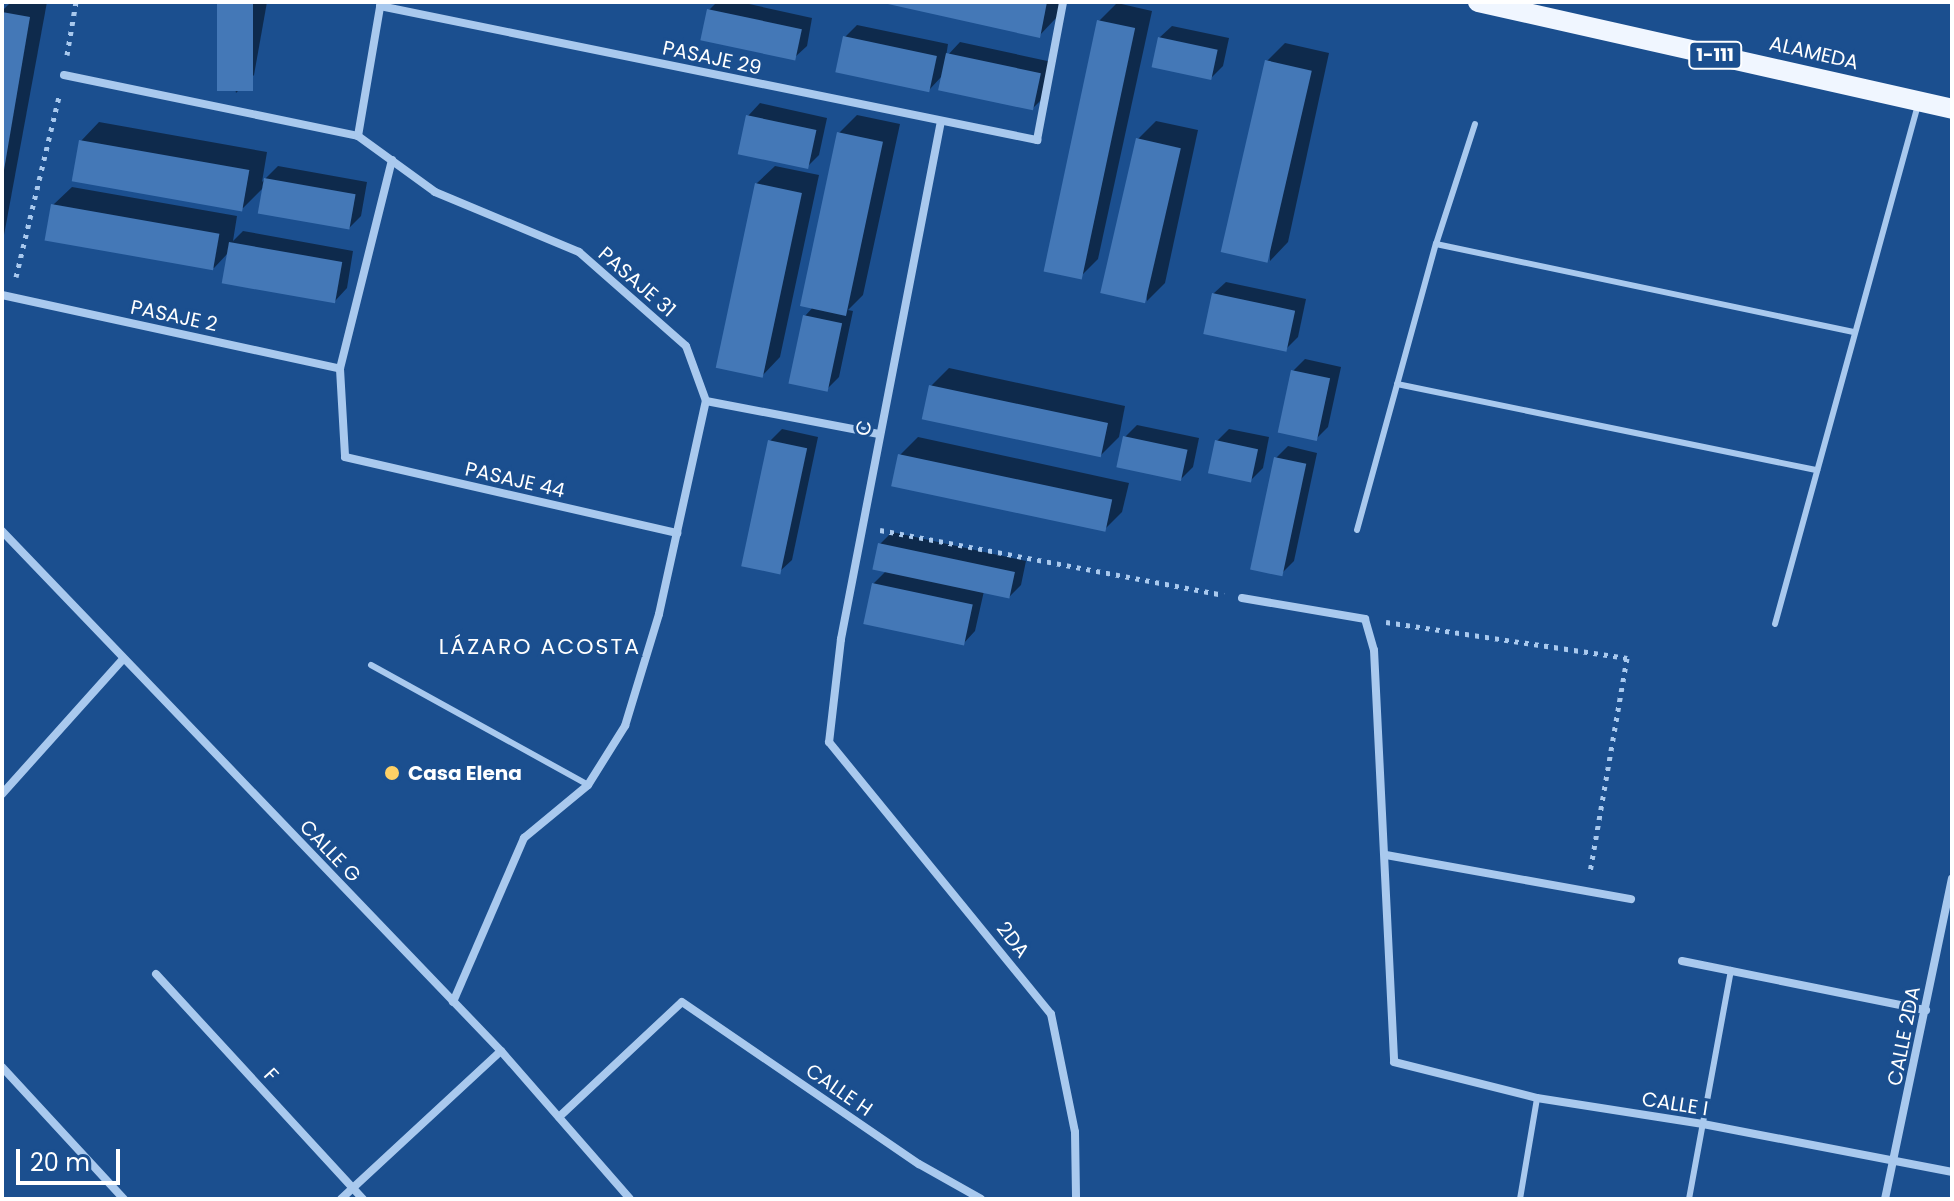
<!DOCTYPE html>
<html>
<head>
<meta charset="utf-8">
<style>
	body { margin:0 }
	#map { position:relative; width:1954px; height:1201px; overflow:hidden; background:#1b4f8f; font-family:Poppins,sans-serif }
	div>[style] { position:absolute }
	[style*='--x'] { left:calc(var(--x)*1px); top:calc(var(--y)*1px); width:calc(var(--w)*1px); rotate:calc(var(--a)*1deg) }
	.shadow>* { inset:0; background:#0007 }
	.building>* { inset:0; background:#4478b7; transform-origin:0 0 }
	.path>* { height:5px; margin-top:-2.5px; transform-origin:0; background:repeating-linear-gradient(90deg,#a9c9ee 0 4px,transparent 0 10px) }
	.lane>* { height:6px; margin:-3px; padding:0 3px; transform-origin:3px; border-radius:3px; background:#a9c9ee }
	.street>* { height:8px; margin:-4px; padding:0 4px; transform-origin:4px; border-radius:4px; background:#a9c9ee }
	.primary>* { height:20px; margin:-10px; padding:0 10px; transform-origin:10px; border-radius:10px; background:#f0f6ff }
	.dots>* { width:22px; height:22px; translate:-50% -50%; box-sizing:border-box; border:4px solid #1b4f8f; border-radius:50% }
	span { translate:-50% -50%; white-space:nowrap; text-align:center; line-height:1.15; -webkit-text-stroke:6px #1b4f8f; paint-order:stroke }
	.shield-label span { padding:2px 6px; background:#1b4f8f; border:2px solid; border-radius:6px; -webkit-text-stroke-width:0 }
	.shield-label { font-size:18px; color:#fff; font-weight:700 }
	.street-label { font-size:20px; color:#fff }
	.poi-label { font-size:20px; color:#fff; font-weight:700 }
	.left { translate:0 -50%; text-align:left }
	.neighbourhood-label { font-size:22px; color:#fff; letter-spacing:2px }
	.frame { position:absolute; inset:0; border:4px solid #fff; pointer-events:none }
	.scale { position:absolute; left:16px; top:1149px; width:104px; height:36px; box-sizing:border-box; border:4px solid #fff; border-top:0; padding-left:10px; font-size:24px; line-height:28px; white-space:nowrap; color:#fff; -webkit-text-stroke:6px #1b4f8f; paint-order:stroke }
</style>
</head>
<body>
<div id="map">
	<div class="shadow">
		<div style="clip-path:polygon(11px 2px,47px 2px,2px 246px,2px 11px)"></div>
		<div style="clip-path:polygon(219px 2px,267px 2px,254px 75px,236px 93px)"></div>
		<div style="clip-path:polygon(717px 2px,740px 2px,812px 18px,807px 46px,794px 58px,709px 10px)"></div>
		<div style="clip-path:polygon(883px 2px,1060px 2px,1057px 17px,1039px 36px)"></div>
		<div style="clip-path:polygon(1117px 3px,1152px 11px,1098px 259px,1080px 277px,1099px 21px)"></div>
		<div style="clip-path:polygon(857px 25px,948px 44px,946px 57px,960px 42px,1052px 62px,1045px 96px,1033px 108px,943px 75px,929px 90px,845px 37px)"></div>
		<div style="clip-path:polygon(1172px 26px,1229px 38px,1223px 66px,1211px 78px,1159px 38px)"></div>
		<div style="clip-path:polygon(1285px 43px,1329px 53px,1288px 242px,1270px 261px,1267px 61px)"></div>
		<div style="clip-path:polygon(760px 103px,827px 118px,819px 155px,807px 167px,748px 116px)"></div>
		<div style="clip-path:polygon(857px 115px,900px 124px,863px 295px,848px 310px,853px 311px,839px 377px,827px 389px,805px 316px,814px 306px,839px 133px)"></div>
		<div style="clip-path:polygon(1156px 121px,1198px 130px,1165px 283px,1147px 301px,1138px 139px)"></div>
		<div style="clip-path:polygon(99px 122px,267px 152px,262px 182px,278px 166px,367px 182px,361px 216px,349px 228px,265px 186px,243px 208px,81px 141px)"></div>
		<div style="clip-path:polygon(775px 166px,819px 175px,780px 357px,762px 376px,756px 184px)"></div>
		<div style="clip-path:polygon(72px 187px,237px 216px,233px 241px,243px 231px,353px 251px,347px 288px,335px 301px,229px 252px,214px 268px,53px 205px)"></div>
		<div style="clip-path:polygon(1226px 282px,1306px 299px,1298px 337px,1286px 349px,1213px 294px)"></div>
		<div style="clip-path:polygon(1305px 359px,1341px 367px,1328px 427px,1316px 439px,1293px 371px)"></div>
		<div style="clip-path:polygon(949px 368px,1125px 406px,1119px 437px,1100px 456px,931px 386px)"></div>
		<div style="clip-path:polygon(1137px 425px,1199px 438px,1193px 467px,1181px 479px,1125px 437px)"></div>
		<div style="clip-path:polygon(782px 429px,818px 437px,792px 560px,779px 572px,770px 441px)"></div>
		<div style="clip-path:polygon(1229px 429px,1269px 437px,1263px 468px,1251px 480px,1217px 441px)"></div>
		<div style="clip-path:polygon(918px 437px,1129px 483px,1122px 512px,1104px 530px,900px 455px)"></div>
		<div style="clip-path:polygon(1288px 446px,1317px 453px,1294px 561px,1282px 573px,1276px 458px)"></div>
		<div style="clip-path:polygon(892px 532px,1026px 561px,1021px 585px,1009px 597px,984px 591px,975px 631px,963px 644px,873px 584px,887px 570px,880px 544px)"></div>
	</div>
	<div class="building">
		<div style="left:217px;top:2px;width:36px;height:89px"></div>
		<div style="clip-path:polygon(879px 2px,1047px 2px,1040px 38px)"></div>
		<div style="left:707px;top:9px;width:97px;height:32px;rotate:12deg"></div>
		<div style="clip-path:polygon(2px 12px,30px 17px,4px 170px,2px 170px)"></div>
		<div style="left:1097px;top:20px;width:39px;height:257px;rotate:12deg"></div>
		<div style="left:843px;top:36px;width:96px;height:37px;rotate:12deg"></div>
		<div style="left:1158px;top:37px;width:61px;height:31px;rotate:12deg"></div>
		<div style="left:946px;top:53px;width:97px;height:38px;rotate:12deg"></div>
		<div style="left:1265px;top:60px;width:48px;height:197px;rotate:13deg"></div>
		<div style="left:746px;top:115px;width:72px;height:40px;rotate:12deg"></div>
		<div style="left:837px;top:132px;width:47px;height:178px;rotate:12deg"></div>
		<div style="left:1136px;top:138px;width:46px;height:159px;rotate:13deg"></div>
		<div style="left:79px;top:140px;width:173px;height:42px;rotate:10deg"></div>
		<div style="left:264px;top:178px;width:93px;height:36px;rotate:10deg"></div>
		<div style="left:755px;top:183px;width:48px;height:189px;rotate:12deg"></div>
		<div style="left:51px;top:204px;width:171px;height:37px;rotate:10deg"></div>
		<div style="left:229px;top:242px;width:115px;height:42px;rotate:10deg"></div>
		<div style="left:1212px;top:293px;width:85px;height:42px;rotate:12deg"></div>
		<div style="left:803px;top:315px;width:40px;height:70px;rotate:12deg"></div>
		<div style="left:1291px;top:370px;width:40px;height:64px;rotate:12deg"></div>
		<div style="left:929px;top:385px;width:183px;height:35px;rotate:12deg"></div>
		<div style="left:1123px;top:436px;width:66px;height:32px;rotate:12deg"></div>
		<div style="left:768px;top:440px;width:40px;height:129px;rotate:12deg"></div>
		<div style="left:1215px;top:440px;width:44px;height:34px;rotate:12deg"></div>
		<div style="left:898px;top:454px;width:219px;height:33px;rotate:12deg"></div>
		<div style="left:1274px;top:457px;width:33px;height:115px;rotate:12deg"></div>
		<div style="left:878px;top:543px;width:140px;height:27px;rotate:12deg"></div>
		<div style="left:872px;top:583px;width:103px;height:42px;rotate:12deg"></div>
	</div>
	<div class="path">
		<div style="--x:67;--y:55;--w:54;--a:-80.4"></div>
		<div style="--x:16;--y:277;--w:186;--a:-76.6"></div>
		<div style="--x:880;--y:530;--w:350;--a:10.7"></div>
		<div style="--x:1386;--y:622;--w:244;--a:8.5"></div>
		<div style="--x:1627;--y:658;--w:218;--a:99.8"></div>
	</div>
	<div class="lane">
		<div style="--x:1436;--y:244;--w:428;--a:11.9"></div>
		<div style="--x:1397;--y:384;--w:429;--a:11.6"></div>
		<div style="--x:1357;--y:530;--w:297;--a:-74.6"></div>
		<div style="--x:1436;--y:244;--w:126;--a:-72"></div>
		<div style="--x:1775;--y:624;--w:538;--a:-74.6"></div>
		<div style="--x:371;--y:665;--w:248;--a:28.9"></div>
		<div style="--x:1520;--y:1199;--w:102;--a:-80.4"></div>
		<div style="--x:1689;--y:1199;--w:233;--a:-79.6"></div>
	</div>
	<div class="street">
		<div style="--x:380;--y:6;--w:671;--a:11.53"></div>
		<div style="--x:1037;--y:140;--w:140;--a:-79.3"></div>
		<div style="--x:64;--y:75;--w:300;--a:11.7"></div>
		<div style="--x:358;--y:136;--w:95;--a:36"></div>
		<div style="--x:435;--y:192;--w:156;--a:22.6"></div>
		<div style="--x:579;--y:252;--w:142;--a:41.3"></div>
		<div style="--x:686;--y:346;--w:59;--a:70"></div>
		<div style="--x:706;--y:401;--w:176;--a:10.8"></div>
		<div style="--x:941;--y:121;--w:528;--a:100.93"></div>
		<div style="--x:841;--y:639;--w:104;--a:96.6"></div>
		<div style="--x:829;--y:742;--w:351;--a:50.8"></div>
		<div style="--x:1051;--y:1014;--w:120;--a:78.5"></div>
		<div style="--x:1075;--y:1132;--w:67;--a:89.1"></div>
		<div style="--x:358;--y:136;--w:136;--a:-80.3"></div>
		<div style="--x:392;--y:160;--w:215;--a:104"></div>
		<div style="--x:340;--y:369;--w:88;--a:86.7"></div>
		<div style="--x:345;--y:457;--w:341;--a:12.9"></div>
		<div style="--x:2;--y:295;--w:346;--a:12.3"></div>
		<div style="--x:2;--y:531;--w:721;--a:46.18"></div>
		<div style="--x:501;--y:1051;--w:196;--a:48.9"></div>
		<div style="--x:1242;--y:598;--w:125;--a:9.7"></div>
		<div style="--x:1365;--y:619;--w:32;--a:74"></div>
		<div style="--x:1374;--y:650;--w:412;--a:87.2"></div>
		<div style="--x:1394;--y:1062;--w:147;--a:14.1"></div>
		<div style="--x:1537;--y:1098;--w:168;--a:8.9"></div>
		<div style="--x:1703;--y:1124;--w:254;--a:10.9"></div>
		<div style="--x:2;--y:794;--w:181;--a:-48.1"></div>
		<div style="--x:1386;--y:855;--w:249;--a:10.2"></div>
		<div style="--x:1682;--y:961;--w:249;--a:11.4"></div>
		<div style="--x:156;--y:974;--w:306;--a:47.4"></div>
		<div style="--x:453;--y:1002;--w:179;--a:-66.6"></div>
		<div style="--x:524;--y:838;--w:83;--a:-39.6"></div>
		<div style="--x:588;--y:785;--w:70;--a:-57.9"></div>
		<div style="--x:625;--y:726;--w:117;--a:-73.1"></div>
		<div style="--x:659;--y:614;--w:218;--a:-77.6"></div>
		<div style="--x:2;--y:1067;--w:180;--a:47.3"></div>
		<div style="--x:559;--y:1117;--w:168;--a:-43.1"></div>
		<div style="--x:682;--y:1002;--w:287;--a:34.4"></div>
		<div style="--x:919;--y:1164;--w:71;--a:29.4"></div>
		<div style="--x:341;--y:1199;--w:218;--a:-42.8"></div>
		<div style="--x:1885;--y:1199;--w:327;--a:-78.2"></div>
	</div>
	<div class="primary">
		<div style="--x:1478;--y:2;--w:486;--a:12.7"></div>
	</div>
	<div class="dots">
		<div style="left:392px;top:773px;background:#ffd166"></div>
	</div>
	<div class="shield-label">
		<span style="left:1715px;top:55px">1-111</span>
	</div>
	<div class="street-label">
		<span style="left:1814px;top:53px;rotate:13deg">ALAMEDA</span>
		<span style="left:712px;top:58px;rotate:12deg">PASAJE 29</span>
		<span style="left:637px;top:282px;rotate:41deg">PASAJE 31</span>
		<span style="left:174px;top:316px;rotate:12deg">PASAJE 2</span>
		<span style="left:864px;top:428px;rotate:-80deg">C</span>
		<span style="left:515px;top:480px;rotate:13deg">PASAJE 44</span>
		<span style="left:330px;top:851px;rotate:46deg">CALLE G</span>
		<span style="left:1013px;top:940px;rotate:52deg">2DA</span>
		<span style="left:1904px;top:1036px;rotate:-79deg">CALLE 2DA</span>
		<span style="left:271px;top:1075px;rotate:47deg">F</span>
		<span style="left:839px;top:1090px;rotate:35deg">CALLE H</span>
		<span style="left:1675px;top:1104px;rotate:9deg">CALLE I</span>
	</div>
	<div class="poi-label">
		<span class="left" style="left:408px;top:773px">Casa Elena</span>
	</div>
	<div class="neighbourhood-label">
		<span style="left:540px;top:647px">LÁZARO ACOSTA</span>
	</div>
	<div class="frame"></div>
	<div class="scale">20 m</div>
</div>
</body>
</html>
